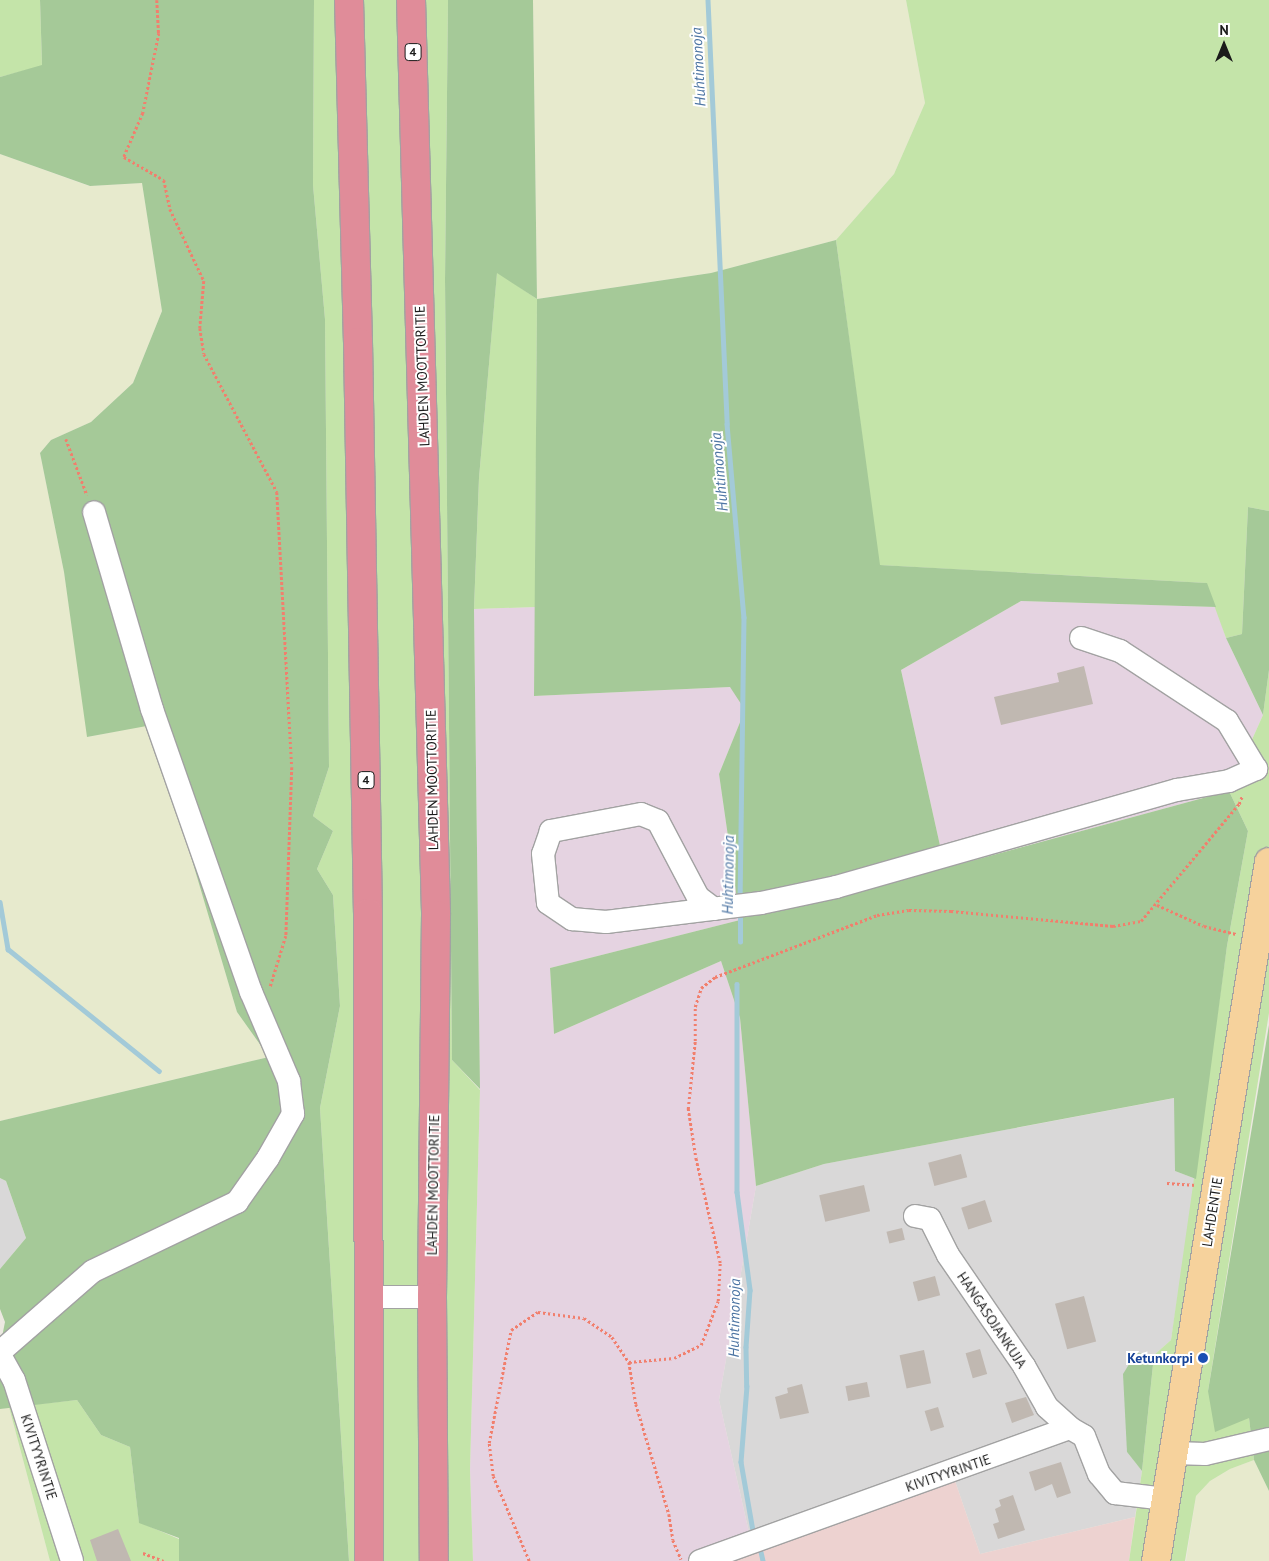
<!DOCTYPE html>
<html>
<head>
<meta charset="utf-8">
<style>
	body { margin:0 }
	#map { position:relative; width:1269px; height:1561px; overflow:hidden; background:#ece9e1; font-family:"PT Sans",sans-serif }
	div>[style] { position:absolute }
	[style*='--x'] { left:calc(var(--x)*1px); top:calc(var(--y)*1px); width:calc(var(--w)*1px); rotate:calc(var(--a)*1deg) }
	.residential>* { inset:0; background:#d9d8d8 }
	.commercial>* { inset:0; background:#edd2d0 }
	.industrial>* { inset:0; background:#e5d3e1 }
	.farmland>* { inset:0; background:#e7eacd }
	.grass>* { inset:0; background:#c4e4a9 }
	.forest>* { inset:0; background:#a5c998 }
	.stream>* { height:4.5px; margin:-2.25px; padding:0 2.25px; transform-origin:2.25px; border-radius:2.25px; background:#a3cad8 }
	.building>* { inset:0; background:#c0b8b1; transform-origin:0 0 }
	.path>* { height:2.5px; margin-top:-1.25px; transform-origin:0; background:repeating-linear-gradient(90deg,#f17f6d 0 2.5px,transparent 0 5px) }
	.roads { filter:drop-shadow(1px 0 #a2a2a2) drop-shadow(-1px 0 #a2a2a2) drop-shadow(0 1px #a2a2a2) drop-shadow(0 -1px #a2a2a2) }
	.minor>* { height:22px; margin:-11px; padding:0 11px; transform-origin:11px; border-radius:11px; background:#fff }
	.major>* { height:28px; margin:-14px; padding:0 14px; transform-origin:14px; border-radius:14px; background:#f6d29c }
	.highway>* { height:28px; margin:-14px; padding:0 14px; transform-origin:14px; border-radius:14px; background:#e08c99 }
	.dots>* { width:14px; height:14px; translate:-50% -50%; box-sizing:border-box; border:2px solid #fff; border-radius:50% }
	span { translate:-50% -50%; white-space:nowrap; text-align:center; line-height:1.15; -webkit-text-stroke:4px #fff; paint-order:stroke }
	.shield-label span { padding:1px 4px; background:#fff; border:1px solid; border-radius:4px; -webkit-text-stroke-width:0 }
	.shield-label { font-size:12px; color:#1b1b1b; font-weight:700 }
	.street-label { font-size:14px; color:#1b1b1b }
	.transit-label { font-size:14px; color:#164399; font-weight:700 }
	.right { translate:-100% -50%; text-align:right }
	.water-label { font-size:15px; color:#4e76a4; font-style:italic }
	.north { position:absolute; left:1199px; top:20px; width:50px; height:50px; -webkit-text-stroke:4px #fff; paint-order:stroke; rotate:0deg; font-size:14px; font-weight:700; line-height:20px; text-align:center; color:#1b1b1b }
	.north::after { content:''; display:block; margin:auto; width:18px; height:22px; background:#1b1b1b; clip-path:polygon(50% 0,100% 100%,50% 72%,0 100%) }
</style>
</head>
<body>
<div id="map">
	<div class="residential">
		<div style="clip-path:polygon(1175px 1098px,1175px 1171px,1196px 1179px,1171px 1340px,1154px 1355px,1136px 1354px,1127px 1452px,1142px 1471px,1135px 1517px,980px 1554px,954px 1478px,753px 1550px,719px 1400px,756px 1186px,824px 1164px)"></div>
		<div style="clip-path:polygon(0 1178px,6px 1181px,26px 1238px,0 1269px)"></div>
	</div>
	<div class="commercial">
		<div style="clip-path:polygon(954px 1478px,980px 1554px,1135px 1517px,1129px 1561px,724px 1561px)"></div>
	</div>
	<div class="industrial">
		<div style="clip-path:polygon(1021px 601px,1216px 607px,1226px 638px,1263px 715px,1229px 791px,945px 868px,901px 670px)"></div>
		<div style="clip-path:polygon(535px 607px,534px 696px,731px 687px,745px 710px,719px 774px,740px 920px,550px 968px,554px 1034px,721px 961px,740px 1018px,756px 1186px,719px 1400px,753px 1550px,724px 1561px,473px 1561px,470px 1470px,480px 1089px,474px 609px)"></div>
	</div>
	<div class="farmland">
		<div style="clip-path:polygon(533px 0,906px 0,925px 103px,894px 174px,836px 240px,711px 273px,537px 299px)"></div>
		<div style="clip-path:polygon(0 154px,89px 186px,142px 183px,162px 311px,133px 383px,91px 422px,51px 440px,40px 453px,64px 572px,88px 737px,152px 724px,237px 1012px,269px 1057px,0 1121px)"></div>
		<div style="clip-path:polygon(9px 1407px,50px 1561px,0 1561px,0 1409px)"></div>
		<div style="clip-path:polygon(1254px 1460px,1269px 1491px,1269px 1561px,1186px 1561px,1196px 1496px,1210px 1481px,1230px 1469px)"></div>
	</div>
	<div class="grass">
		<div style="clip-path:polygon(0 0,40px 0,42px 66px,0 77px)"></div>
		<div style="clip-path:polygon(314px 0,448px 0,445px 280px,452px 1060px,480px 1090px,470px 1470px,473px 1561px,349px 1561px,320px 1108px,340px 1006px,333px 895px,317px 869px,333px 831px,313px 816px,329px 767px,325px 319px,313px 185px)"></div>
		<div style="clip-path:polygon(906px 0,1269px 0,1269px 511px,1248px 507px,1242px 634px,1226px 638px,1206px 583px,879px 565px,836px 240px,894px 174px,925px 103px)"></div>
		<div style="clip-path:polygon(497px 272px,537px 299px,535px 607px,474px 609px,479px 478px)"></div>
		<div style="clip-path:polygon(1269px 670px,1269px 1013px,1208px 1391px,1249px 1418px,1254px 1460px,1230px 1469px,1210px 1481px,1196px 1496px,1185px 1561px,1129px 1561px,1142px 1471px,1154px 1355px,1171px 1340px,1227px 946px,1248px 831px,1229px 791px,1263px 715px)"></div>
		<div style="clip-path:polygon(77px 1400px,101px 1435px,130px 1447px,139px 1522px,179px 1539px,179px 1561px,50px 1561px,9px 1407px)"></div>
	</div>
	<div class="forest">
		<div style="clip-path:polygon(40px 0,314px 0,313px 185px,325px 319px,329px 767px,313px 816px,333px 831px,317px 869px,333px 895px,340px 1006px,320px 1108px,349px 1561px,179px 1561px,179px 1538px,139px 1523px,130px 1447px,101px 1435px,77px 1400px,0 1409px,0 1347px,5px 1322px,0 1309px,0 1269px,26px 1238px,6px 1181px,0 1178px,0 1121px,269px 1057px,237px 1012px,152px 725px,87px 737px,64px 572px,40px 453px,51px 440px,91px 422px,133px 383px,162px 311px,142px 183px,90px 186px,0 154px,0 77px,42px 65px)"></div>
		<div style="clip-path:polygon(448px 0,533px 0,537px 299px,711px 273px,836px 240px,880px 565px,1207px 583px,1216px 607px,1021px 601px,901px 670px,945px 868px,1229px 791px,1248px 831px,1227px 946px,1196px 1179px,1175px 1171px,1174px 1098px,824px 1164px,756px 1186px,740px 1018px,721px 961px,554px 1034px,550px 968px,740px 920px,719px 774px,745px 710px,730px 687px,534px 696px,537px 299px,497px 273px,479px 478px,474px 609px,480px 1089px,452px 1060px,445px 280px)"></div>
		<div style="clip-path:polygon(1248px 507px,1269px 511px,1269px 670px,1263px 715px,1226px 638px,1242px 634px)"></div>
		<div style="clip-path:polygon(1269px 1025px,1269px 1491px,1254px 1460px,1249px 1418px,1215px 1432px,1208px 1391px)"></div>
		<div style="clip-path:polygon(1136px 1353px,1154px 1355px,1142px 1471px,1127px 1452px,1123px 1374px)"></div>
	</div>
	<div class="stream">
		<div style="--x:708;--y:0;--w:424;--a:87.4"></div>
		<div style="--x:727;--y:424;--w:194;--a:85"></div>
		<div style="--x:744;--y:617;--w:283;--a:90.8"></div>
		<div style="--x:0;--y:902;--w:48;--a:80.3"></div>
		<div style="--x:8;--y:949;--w:194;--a:38.9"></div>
		<div style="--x:740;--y:942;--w:29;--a:-90"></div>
		<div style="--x:737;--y:984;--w:208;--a:90"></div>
		<div style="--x:737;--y:1192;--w:99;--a:82.4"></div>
		<div style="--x:750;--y:1290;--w:57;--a:94"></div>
		<div style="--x:746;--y:1347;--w:39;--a:89"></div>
		<div style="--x:747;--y:1386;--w:76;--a:94.5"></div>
		<div style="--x:741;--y:1462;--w:70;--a:80.1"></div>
		<div style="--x:761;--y:1552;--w:9;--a:77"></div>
	</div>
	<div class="building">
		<div style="clip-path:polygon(1084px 666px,1093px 704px,1001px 725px,994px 697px,1059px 682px,1057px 673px)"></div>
		<div style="left:961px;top:1154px;width:24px;height:34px;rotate:75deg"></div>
		<div style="left:864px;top:1185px;width:27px;height:46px;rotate:77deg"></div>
		<div style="left:985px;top:1200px;width:23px;height:25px;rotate:72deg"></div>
		<div style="left:902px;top:1228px;width:12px;height:16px;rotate:76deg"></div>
		<div style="left:935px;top:1276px;width:20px;height:23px;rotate:75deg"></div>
		<div style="left:1084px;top:1296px;width:47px;height:30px;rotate:75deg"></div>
		<div style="left:980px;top:1349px;width:26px;height:15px;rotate:74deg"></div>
		<div style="left:924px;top:1350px;width:34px;height:25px;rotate:78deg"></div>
		<div style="left:867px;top:1382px;width:15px;height:22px;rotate:79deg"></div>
		<div style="clip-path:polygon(802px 1384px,809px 1413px,780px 1419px,775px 1397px,788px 1393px,787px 1388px)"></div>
		<div style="clip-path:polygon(1026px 1397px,1034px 1415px,1012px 1423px,1005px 1403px)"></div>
		<div style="left:938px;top:1407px;width:21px;height:14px;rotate:73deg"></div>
		<div style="clip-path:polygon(1061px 1462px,1071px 1493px,1057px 1498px,1052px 1484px,1035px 1491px,1029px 1472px)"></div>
		<div style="clip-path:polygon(1013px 1495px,1025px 1530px,998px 1539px,993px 1524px,999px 1522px,995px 1509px,1001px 1506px,999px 1500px)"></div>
		<div style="clip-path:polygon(118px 1529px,131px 1561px,97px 1561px,90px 1540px)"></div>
	</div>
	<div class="path">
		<div style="--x:157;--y:0;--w:33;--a:87"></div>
		<div style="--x:159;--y:33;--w:82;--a:101.3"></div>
		<div style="--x:143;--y:113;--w:48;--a:113.4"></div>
		<div style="--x:124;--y:157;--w:46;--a:29.9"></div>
		<div style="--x:164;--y:180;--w:30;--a:78"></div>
		<div style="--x:170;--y:209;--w:80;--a:64.7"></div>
		<div style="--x:204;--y:281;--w:47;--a:94.9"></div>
		<div style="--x:200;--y:328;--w:26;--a:81"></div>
		<div style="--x:204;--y:354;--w:156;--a:62.1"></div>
		<div style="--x:277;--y:492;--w:275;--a:86.9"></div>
		<div style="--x:292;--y:767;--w:169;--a:92"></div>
		<div style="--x:286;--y:936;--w:54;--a:107.1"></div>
		<div style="--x:66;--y:439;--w:60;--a:69.4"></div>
		<div style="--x:1157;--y:905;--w:51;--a:24.1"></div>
		<div style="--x:1204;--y:926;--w:34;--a:14"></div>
		<div style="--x:1167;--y:1183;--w:29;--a:4"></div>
		<div style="--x:629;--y:1362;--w:45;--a:-5.1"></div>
		<div style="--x:674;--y:1358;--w:30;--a:-26"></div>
		<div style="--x:701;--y:1345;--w:47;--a:-68.9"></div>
		<div style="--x:718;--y:1301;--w:38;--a:-87"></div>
		<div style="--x:720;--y:1263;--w:106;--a:-103.1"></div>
		<div style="--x:696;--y:1160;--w:52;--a:-98.9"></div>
		<div style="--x:688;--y:1109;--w:68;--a:-84.1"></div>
		<div style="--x:695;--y:1041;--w:34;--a:-90"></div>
		<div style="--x:695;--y:1007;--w:20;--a:-72"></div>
		<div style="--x:701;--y:988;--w:18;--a:-38"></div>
		<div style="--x:715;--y:977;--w:173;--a:-20.9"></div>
		<div style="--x:877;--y:915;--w:32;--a:-9"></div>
		<div style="--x:909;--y:910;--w:42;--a:1.4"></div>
		<div style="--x:951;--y:911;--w:163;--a:5.3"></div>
		<div style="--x:1113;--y:926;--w:28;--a:-10"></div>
		<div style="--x:1141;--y:921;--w:153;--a:-50.1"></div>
		<div style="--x:1239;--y:804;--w:9;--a:-69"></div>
		<div style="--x:143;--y:1553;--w:22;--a:21"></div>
		<div style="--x:529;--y:1561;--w:92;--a:-113"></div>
		<div style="--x:493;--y:1476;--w:33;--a:-97"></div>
		<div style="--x:489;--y:1443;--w:115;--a:-79"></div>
		<div style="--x:511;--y:1330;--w:32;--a:-34"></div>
		<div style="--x:538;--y:1312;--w:46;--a:7.4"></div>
		<div style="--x:584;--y:1318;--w:34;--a:34"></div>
		<div style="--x:612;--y:1337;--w:30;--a:56"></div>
		<div style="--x:629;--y:1362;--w:43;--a:80.5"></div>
		<div style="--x:636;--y:1404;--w:115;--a:73.3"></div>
		<div style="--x:669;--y:1514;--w:26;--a:81"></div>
		<div style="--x:673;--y:1540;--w:21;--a:67"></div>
	</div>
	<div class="roads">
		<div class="minor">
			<div style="--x:714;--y:909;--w:20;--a:-143"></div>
			<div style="--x:698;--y:897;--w:86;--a:-117.8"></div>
			<div style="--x:658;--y:821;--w:18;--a:-158"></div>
			<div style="--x:641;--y:814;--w:92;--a:169.3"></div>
			<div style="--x:551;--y:831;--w:24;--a:109"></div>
			<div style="--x:543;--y:854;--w:49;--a:84.2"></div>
			<div style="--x:548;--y:903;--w:29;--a:34"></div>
			<div style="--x:572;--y:919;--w:34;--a:5"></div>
			<div style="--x:606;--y:922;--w:156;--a:-7"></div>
			<div style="--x:761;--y:903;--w:77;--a:-12"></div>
			<div style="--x:836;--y:887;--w:355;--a:-15.9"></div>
			<div style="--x:1177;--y:790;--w:53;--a:-9.8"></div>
			<div style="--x:1229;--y:781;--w:30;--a:-24"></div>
			<div style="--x:1256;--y:769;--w:56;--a:-121.1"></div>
			<div style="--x:1227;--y:721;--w:128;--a:-146.8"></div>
			<div style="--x:1120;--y:651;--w:41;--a:-161.6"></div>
			<div style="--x:915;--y:1216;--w:15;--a:11"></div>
			<div style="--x:930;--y:1219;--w:40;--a:63.4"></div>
			<div style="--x:948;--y:1255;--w:135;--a:55.6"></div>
			<div style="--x:1024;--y:1366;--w:47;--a:60.7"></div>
			<div style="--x:1047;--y:1407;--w:31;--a:42"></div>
			<div style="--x:370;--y:1297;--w:62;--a:0"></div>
			<div style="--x:0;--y:1352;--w:123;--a:-41.1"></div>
			<div style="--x:93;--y:1271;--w:160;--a:-25.6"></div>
			<div style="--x:237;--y:1202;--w:54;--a:-54.8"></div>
			<div style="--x:268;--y:1158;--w:51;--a:-60.4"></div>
			<div style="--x:293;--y:1114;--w:33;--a:-97"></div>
			<div style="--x:289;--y:1081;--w:97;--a:-113.1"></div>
			<div style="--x:251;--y:992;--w:300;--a:-109.3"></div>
			<div style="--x:152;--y:709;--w:205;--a:-106.4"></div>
			<div style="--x:0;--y:1355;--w:29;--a:61"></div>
			<div style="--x:14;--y:1380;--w:190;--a:72.2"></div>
			<div style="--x:1174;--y:1453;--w:31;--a:2"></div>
			<div style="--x:1205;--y:1454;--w:66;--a:-13.2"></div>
			<div style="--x:700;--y:1561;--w:393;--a:-19.8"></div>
			<div style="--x:1070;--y:1428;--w:16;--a:30"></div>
			<div style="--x:1084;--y:1436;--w:41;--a:68.5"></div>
			<div style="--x:1099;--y:1474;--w:25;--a:50"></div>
			<div style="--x:1115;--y:1493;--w:51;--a:6.7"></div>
		</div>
		<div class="major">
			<div style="--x:1156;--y:1561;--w:708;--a:-80.82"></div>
		</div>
		<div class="highway">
			<div style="--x:349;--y:0;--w:342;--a:88.5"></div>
			<div style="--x:358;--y:342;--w:571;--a:89"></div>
			<div style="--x:368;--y:913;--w:648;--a:89.91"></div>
			<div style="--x:411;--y:0;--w:915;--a:88.43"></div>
			<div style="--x:436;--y:915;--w:382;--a:90.6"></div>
			<div style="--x:432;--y:1297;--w:264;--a:89.6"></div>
		</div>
	</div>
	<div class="dots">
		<div style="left:1203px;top:1358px;background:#1a4fb4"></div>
	</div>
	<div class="shield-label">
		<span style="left:413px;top:52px">4</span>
		<span style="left:366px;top:780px">4</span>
	</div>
	<div class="street-label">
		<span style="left:422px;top:376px;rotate:-92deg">LAHDEN MOOTTORITIE</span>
		<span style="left:432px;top:780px;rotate:-91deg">LAHDEN MOOTTORITIE</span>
		<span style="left:433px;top:1185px;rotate:-89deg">LAHDEN MOOTTORITIE</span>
		<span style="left:1212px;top:1212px;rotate:-81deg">LAHDENTIE</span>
		<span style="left:992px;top:1320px;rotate:56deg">HANGASOJANKUJA</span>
		<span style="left:39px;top:1457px;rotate:72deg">KIVITYYRINTIE</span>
		<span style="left:948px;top:1473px;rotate:-19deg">KIVITYYRINTIE</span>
	</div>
	<div class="transit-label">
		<span class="right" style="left:1193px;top:1358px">Ketunkorpi</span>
	</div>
	<div class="water-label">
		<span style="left:698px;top:67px;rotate:-93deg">Huhtimonoja</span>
		<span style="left:719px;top:472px;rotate:-95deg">Huhtimonoja</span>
		<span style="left:728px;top:875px;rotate:-89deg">Huhtimonoja</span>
		<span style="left:734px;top:1318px;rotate:-89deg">Huhtimonoja</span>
	</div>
	<div class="north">N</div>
</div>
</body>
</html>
